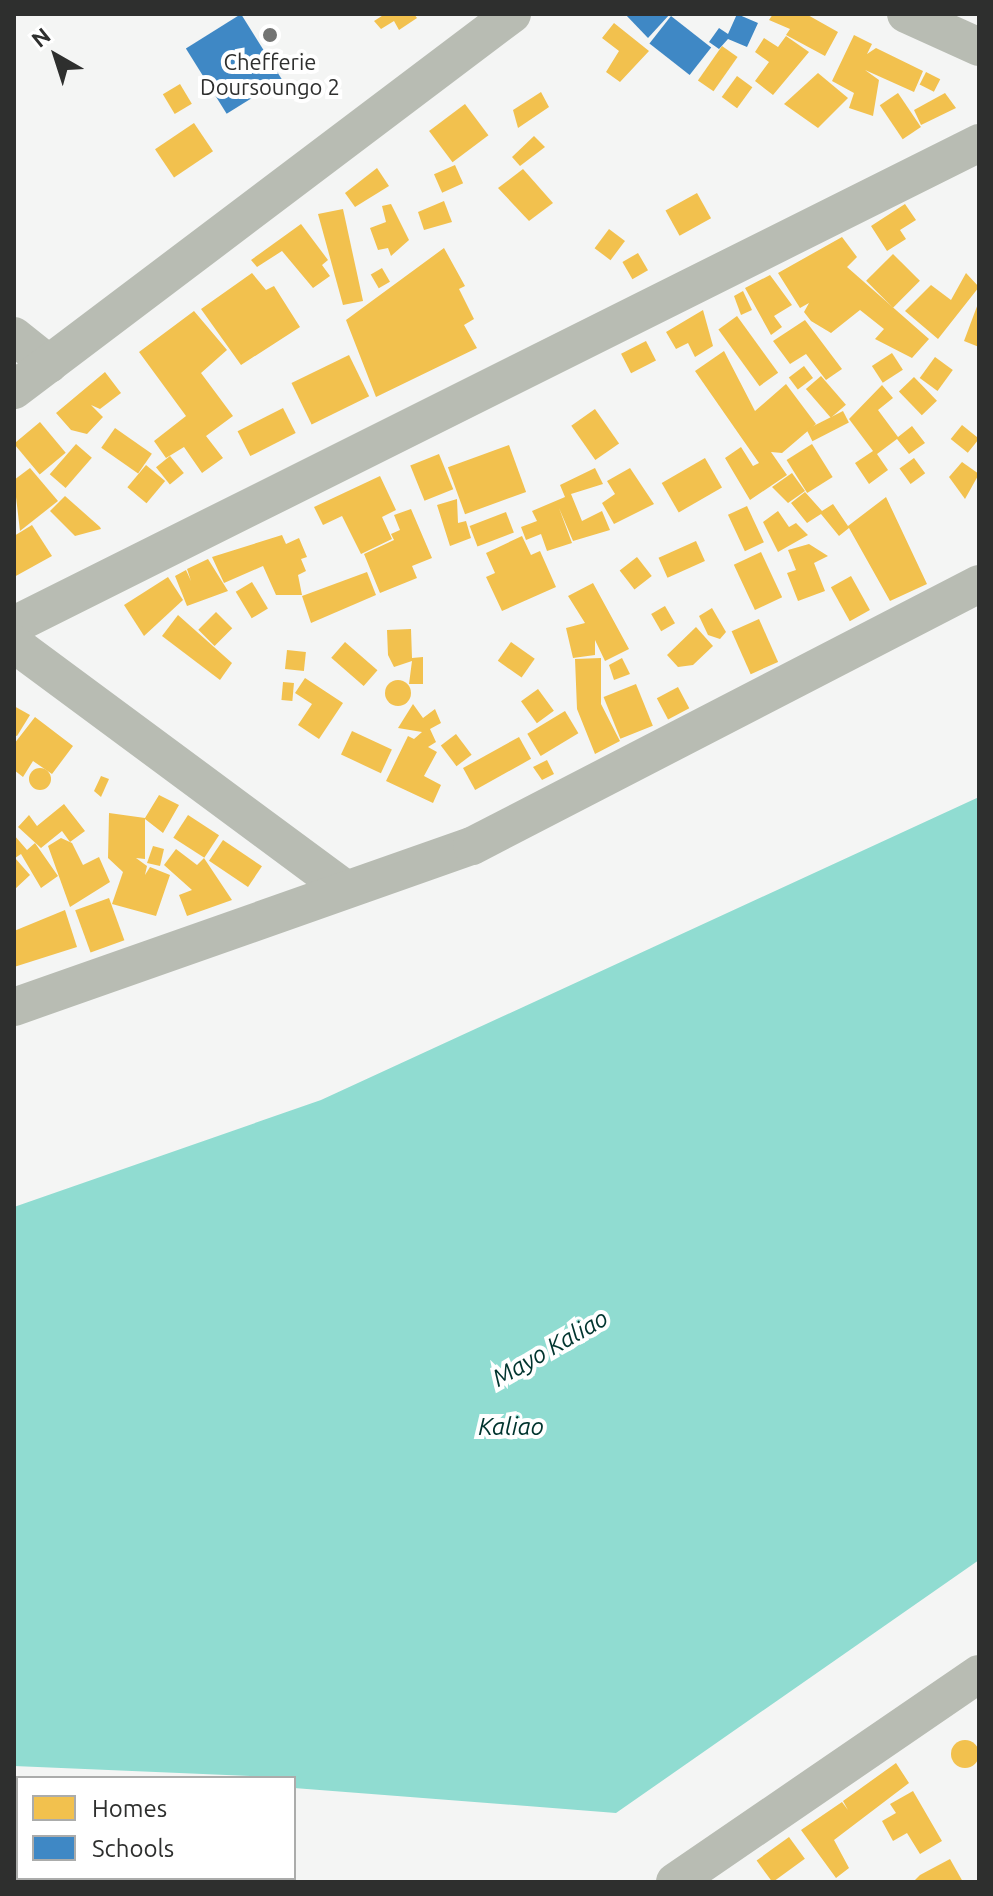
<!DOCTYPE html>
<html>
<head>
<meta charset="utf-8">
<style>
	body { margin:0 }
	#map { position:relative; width:993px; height:1896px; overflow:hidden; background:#f4f5f4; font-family:Ubuntu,sans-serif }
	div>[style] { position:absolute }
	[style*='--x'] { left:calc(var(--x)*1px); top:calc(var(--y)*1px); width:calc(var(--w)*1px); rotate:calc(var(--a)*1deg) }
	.water>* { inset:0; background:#90dcd1 }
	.homes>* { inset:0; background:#f2c14e; transform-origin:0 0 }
	.round { border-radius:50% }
	.schools>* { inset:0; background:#3f88c5; transform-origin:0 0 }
	.street>* { height:38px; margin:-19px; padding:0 19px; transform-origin:19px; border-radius:19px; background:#b8bcb3 }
	.dots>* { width:22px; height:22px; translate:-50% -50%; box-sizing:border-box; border:4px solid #fff; border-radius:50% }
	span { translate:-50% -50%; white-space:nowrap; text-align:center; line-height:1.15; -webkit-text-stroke:8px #fff; paint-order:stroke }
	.poi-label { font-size:22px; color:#2e2f2e }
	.water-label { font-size:24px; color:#00342e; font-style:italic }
	.frame { position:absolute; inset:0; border:16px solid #2e2f2e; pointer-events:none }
	.legend { position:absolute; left:16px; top:1776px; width:280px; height:104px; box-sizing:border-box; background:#fff; border:2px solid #abacab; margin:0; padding:10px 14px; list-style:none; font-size:24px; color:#2e2f2e }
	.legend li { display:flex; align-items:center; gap:16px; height:40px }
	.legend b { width:40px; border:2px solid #abacab }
	.north { position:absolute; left:16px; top:16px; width:80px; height:80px; -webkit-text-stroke:6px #fff; paint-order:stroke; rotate:321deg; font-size:22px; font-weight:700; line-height:32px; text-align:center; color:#2e2f2e }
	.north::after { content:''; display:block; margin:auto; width:28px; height:36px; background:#2e2f2e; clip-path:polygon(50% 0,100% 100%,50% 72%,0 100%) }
</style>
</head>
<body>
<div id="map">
	<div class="water">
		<div style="clip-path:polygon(979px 797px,979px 1560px,616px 1813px,294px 1788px,294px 1778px,14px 1766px,14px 1207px,321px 1100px)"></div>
	</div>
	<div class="homes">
		<div style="clip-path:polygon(385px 14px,414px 14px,417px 18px,399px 30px,394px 21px,381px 29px,374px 21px)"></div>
		<div style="clip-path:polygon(773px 14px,806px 14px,838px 32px,825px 56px,786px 35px,790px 29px,769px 20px)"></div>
		<div style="clip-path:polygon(614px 23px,649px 51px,620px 82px,606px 72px,619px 51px,602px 38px)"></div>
		<div style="clip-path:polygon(854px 35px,872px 44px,867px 54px,876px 48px,923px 71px,914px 92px,865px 70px,879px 80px,873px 116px,849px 108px,854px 93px,832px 81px)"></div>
		<div style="clip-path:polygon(786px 36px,809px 52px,773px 95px,755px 81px,769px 62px,755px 52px,764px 38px,778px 47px)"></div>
		<div style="left:722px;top:46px;width:19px;height:42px;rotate:35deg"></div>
		<div style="left:926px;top:72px;width:16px;height:14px;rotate:27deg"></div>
		<div style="clip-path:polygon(818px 73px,848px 98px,818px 128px,784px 104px)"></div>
		<div style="left:737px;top:76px;width:19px;height:26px;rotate:36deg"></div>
		<div style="left:180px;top:84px;width:23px;height:20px;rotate:59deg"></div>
		<div style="clip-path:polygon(541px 92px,549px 107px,518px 128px,513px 110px)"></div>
		<div style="left:898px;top:93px;width:41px;height:22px;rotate:56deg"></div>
		<div style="clip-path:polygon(945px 93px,956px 108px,921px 125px,914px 110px)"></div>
		<div style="left:465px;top:104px;width:39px;height:45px;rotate:53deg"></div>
		<div style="left:194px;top:123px;width:34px;height:47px;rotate:56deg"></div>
		<div style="clip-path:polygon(534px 136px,545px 147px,520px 166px,512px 157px)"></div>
		<div style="left:455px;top:165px;width:20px;height:23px;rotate:66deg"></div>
		<div style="clip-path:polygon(377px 168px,389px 186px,355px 207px,345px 193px)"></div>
		<div style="clip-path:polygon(523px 169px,553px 203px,529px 221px,498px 188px)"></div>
		<div style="left:697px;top:193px;width:29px;height:36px;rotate:61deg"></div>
		<div style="clip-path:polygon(444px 201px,452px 222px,424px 230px,418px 212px)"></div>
		<div style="clip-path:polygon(391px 204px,409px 240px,391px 256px,388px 248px,378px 250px,370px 228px,386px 222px,382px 206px)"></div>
		<div style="clip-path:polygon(905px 204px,916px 220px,900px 230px,906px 239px,887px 251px,871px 226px)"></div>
		<div style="clip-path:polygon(343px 209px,363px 301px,343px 305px,318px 214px)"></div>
		<div style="clip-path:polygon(301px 224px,328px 260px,322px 265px,330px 276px,313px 288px,282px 251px,257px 267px,251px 260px)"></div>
		<div style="left:609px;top:229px;width:20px;height:24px;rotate:37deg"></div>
		<div style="clip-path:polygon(842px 237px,857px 257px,847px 267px,929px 339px,912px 358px,875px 339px,884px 329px,860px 310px,831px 333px,811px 321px,804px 312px,809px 303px,800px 308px,778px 273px)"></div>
		<div style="clip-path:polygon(444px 248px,465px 286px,459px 289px,474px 319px,464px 325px,477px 348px,376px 397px,346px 320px)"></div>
		<div style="left:638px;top:253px;width:20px;height:18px;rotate:60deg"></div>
		<div style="left:893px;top:254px;width:38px;height:38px;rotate:45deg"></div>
		<div style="left:382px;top:268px;width:16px;height:13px;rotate:60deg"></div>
		<div style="clip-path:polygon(252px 273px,266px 290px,274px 286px,300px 327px,241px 365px,201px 309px)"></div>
		<div style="clip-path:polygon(966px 273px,979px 287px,938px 339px,905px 311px,931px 285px,951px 300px)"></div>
		<div style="clip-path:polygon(770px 275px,792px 305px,774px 316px,782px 327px,771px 335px,745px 288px)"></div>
		<div style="clip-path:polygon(743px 291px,752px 310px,741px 315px,734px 296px)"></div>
		<div style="clip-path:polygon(979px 301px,979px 347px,964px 341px)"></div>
		<div style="clip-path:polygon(703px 310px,713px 346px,695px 357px,688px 343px,676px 349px,666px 332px)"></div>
		<div style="clip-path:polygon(194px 311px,227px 350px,201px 373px,233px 416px,206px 436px,223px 458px,202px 473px,184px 447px,166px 458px,154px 441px,186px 416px,139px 352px)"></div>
		<div style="left:737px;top:316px;width:70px;height:23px;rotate:54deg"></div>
		<div style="clip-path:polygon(805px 320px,842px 369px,826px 380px,806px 354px,790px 364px,773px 341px)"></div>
		<div style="left:646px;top:341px;width:22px;height:28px;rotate:63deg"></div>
		<div style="clip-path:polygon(724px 351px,755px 411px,786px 384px,816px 424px,782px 453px,771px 452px,787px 475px,750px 500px,725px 458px,741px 447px,753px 466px,759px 463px,695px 371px)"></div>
		<div style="left:892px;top:353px;width:20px;height:24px;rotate:57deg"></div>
		<div style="left:349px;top:355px;width:46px;height:64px;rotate:64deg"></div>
		<div style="left:935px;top:357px;width:22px;height:26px;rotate:36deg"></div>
		<div style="left:804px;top:366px;width:15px;height:19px;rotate:53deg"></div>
		<div style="clip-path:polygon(105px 372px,121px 393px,100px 409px,91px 405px,103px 417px,87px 434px,71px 430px,56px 413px)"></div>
		<div style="left:821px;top:376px;width:38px;height:20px;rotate:49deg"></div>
		<div style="left:914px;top:377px;width:33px;height:21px;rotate:46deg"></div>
		<div style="clip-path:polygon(882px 385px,893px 398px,878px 410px,898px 437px,912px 426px,925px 443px,909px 454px,897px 439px,877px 454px,888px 470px,869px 484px,855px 463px,873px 451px,849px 419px)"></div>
		<div style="left:283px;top:408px;width:28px;height:51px;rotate:63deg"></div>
		<div style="left:595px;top:409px;width:42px;height:29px;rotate:55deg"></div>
		<div style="left:843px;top:411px;width:13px;height:41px;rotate:63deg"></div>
		<div style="left:40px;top:422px;width:40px;height:34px;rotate:50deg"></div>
		<div style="left:962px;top:425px;width:22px;height:18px;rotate:39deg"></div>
		<div style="left:115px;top:428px;width:45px;height:24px;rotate:35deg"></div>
		<div style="left:76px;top:444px;width:21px;height:40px;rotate:41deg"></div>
		<div style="left:812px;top:444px;width:39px;height:30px;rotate:58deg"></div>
		<div style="left:509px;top:445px;width:50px;height:65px;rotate:70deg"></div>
		<div style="left:439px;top:454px;width:38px;height:31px;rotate:68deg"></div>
		<div style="left:170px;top:456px;width:22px;height:18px;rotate:51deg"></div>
		<div style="left:705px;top:458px;width:34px;height:50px;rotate:60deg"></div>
		<div style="left:914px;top:458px;width:19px;height:18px;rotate:54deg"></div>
		<div style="clip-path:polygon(962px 462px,979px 474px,965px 499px,949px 477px)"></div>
		<div style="left:146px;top:465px;width:25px;height:29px;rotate:40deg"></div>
		<div style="clip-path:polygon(30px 468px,58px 501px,20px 531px,14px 480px)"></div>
		<div style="clip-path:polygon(595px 468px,603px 484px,571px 494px,582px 521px,602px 511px,610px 530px,573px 541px,559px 508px,572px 543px,547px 551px,541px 534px,526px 540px,521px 527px,537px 521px,532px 511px,565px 497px,560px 485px)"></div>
		<div style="clip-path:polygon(630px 468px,654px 504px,614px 524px,602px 503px,615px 494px,607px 481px)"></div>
		<div style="clip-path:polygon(792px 473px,805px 491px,788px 503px,772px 487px)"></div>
		<div style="clip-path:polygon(380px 476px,396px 510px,382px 517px,392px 539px,361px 554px,342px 516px,323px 525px,314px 507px)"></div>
		<div style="clip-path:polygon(805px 492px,822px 511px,833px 504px,848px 526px,886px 497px,927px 584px,890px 601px,849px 528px,839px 536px,821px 514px,807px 523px,791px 503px)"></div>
		<div style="clip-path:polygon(65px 496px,100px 527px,101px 529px,75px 536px,50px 511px)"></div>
		<div style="clip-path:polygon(457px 499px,458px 523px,466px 521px,471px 538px,450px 546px,437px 505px)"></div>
		<div style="left:747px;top:506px;width:40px;height:21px;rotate:65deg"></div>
		<div style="clip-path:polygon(411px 509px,432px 558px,412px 566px,417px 578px,380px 593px,364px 554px,394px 540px,391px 534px,400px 530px,394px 515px)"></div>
		<div style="clip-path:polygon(778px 511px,789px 527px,796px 523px,808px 535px,778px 552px,763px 522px)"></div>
		<div style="left:506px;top:512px;width:22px;height:39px;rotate:69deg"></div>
		<div style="clip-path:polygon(32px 525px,52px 556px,14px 577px,14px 536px)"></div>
		<div style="clip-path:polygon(282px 535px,286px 544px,299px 538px,307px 557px,301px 559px,306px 571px,298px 575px,302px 595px,276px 595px,263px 566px,224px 583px,212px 557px)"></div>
		<div style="clip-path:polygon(522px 536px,531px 555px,540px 551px,556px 587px,502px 611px,486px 577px,495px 573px,486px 553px)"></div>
		<div style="left:696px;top:541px;width:22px;height:41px;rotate:66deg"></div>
		<div style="clip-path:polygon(809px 544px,828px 556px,814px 563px,825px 591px,798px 601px,787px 573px,796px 570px,788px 550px)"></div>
		<div style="left:761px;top:552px;width:50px;height:30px;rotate:65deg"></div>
		<div style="left:637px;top:557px;width:24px;height:22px;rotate:52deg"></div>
		<div style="clip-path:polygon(208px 559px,228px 591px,187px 606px,175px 576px,186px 570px,191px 581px,187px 569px)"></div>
		<div style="clip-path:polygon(367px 572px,376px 595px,311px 623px,302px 596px)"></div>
		<div style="left:851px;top:576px;width:39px;height:23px;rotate:61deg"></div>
		<div style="clip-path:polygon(168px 577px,183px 600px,144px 636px,124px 605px)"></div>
		<div style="left:252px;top:582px;width:31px;height:19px;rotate:59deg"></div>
		<div style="clip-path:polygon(593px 583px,629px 649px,605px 661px,595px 640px,595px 655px,573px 658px,566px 628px,585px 623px,568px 596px)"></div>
		<div style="left:665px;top:606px;width:20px;height:16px;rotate:60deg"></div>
		<div style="clip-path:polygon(712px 608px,726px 632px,720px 639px,708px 635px,699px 616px)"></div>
		<div style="left:216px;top:612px;width:23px;height:25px;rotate:45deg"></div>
		<div style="clip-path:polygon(178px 615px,232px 663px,220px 680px,162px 636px)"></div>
		<div style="left:759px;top:619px;width:47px;height:30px;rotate:66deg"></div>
		<div style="clip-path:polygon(696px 627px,713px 646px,693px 665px,678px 667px,667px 655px)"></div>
		<div style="clip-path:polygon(411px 629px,412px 658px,423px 657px,423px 684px,409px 684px,412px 661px,394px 667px,388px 655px,387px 630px)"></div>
		<div style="left:345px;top:642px;width:43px;height:21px;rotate:41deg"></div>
		<div style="left:511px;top:642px;width:29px;height:23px;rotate:35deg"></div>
		<div style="left:287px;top:650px;width:19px;height:19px;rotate:6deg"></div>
		<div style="clip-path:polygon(601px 658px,601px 704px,620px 741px,595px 754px,577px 709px,575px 659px)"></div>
		<div style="clip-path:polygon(622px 658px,630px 674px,614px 680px,609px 665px)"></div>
		<div style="clip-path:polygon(305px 678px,343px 703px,319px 739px,298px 725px,312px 704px,295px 693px)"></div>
		<div class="round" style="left:385px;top:680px;width:26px;height:26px"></div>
		<div style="left:283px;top:682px;width:11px;height:18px;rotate:5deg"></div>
		<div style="left:636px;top:684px;width:45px;height:35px;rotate:68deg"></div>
		<div style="left:678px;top:687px;width:24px;height:24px;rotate:62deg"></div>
		<div style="left:538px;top:689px;width:27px;height:21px;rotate:54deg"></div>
		<div style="clip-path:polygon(413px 704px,423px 718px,435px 709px,441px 723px,430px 729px,436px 742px,428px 747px,437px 752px,424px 776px,441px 785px,433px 803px,386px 781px,408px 736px,414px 739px,422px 732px,398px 728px)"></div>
		<div style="clip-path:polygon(14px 706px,30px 715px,17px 736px,14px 735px)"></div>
		<div style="left:565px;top:711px;width:26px;height:44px;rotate:59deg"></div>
		<div style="clip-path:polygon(35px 717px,73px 746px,52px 774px,33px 761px,23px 777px,14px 770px,14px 744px)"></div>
		<div style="left:352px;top:731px;width:44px;height:26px;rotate:25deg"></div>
		<div style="left:456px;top:734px;width:26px;height:19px;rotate:53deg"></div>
		<div style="left:519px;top:737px;width:25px;height:64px;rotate:61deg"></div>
		<div style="clip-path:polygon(547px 760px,554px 774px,542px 780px,533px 767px)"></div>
		<div class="round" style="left:29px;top:768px;width:22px;height:22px"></div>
		<div style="clip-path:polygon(101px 776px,109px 779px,101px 797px,94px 791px)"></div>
		<div style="clip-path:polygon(159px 795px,179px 805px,163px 833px,145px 819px,145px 859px,136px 858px,147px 866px,145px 875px,150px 867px,170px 875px,156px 916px,112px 904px,123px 872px,108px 858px,109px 813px,145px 818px)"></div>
		<div style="clip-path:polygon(64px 804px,85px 831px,70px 842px,62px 831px,41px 848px,18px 827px,29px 815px,37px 826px)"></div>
		<div style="left:188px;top:815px;width:37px;height:27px;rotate:33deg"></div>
		<div style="clip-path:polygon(14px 835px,27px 850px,35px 843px,58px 876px,41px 888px,21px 854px,15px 858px,30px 875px,14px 890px)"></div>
		<div style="clip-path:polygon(61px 838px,72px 843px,83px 865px,99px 857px,110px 882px,70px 907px,48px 846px)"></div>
		<div style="left:223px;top:840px;width:47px;height:25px;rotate:34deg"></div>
		<div style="clip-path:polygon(153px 846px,164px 849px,160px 866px,147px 863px)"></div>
		<div style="clip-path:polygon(176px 849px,197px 865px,204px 858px,232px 900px,187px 916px,179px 895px,192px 890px,164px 865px)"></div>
		<div style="left:109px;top:898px;width:45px;height:36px;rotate:70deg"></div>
		<div style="clip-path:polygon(65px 910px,77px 947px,14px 967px,14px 931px)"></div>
		<div class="round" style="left:951px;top:1740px;width:28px;height:28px"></div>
		<div style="clip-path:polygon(896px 1763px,909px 1783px,834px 1840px,849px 1868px,836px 1878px,801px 1830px,842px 1802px,848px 1810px,843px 1801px)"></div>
		<div style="clip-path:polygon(913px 1791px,942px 1841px,920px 1854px,907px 1833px,893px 1841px,882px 1821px,896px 1813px,890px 1804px)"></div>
		<div style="left:789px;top:1837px;width:27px;height:40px;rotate:54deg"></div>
		<div style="clip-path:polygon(950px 1859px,963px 1882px,913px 1882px,920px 1875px)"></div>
	</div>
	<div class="schools">
		<div style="left:241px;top:14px;width:77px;height:65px;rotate:58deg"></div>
		<div style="clip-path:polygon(625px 14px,670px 14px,648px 38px)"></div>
		<div style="clip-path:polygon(737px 14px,758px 23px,747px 47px,728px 39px,719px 49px,709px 42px,719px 28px,728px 34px)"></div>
		<div style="left:671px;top:16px;width:51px;height:35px;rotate:38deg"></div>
	</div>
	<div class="street">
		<div style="--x:906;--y:14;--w:80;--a:24.3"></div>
		<div style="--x:14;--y:336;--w:45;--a:38.7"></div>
		<div style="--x:14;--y:390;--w:624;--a:-37.05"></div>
		<div style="--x:14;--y:625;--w:1079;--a:-26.54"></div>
		<div style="--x:14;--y:644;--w:410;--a:36.5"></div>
		<div style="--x:14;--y:1007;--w:485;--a:-19.4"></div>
		<div style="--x:472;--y:846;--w:571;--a:-27.33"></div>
		<div style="--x:675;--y:1882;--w:368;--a:-34.4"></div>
	</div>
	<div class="dots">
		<div style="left:270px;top:35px;background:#737473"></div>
	</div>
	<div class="poi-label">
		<span style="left:270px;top:74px">Chefferie<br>Doursoungo 2</span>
	</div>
	<div class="water-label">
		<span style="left:550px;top:1348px;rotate:-30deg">Mayo Kaliao</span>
		<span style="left:511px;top:1427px">Kaliao</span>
	</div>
	<div class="frame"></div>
	<ul class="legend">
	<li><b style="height:22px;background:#f2c14e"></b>Homes</li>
	<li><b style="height:22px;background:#3f88c5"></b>Schools</li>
	</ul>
	<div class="north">N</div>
</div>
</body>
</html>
